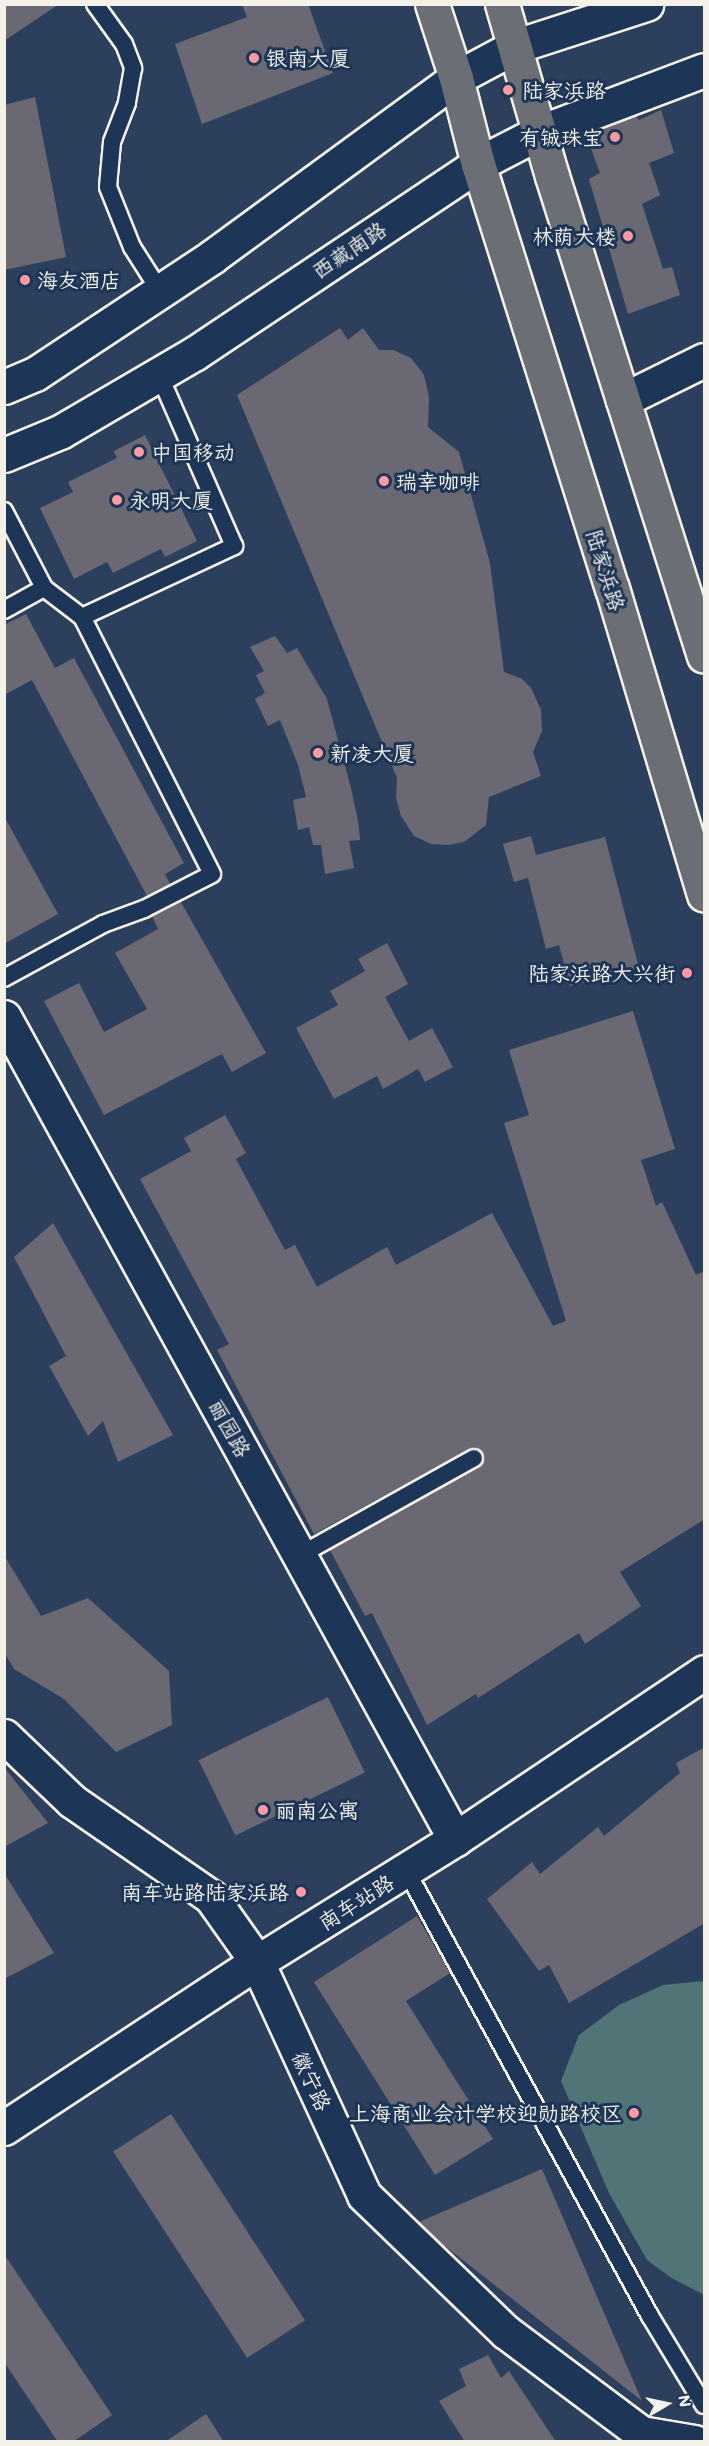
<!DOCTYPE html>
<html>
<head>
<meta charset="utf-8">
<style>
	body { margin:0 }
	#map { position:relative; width:709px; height:2446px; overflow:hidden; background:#2c3f5d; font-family:Mali,"LXGW WenKai TC",sans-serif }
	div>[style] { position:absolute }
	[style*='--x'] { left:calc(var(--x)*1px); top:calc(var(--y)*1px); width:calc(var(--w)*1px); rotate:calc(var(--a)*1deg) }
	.green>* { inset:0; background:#517576 }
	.building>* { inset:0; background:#6a6973; transform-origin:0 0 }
	.roads { filter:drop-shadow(2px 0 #f4f1e8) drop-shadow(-2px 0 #f4f1e8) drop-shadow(0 2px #f4f1e8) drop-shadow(0 -2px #f4f1e8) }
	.service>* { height:16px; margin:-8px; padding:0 8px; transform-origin:8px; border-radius:8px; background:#1d3557 }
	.minor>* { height:33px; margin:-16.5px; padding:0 16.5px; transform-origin:16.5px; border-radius:16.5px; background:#1d3557 }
	.tertiary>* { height:33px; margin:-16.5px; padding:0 16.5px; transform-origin:16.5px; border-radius:16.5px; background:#1d3557 }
	.secondary>* { height:33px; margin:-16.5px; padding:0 16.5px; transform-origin:16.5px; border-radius:16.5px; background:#1d3557 }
	.primary>* { height:33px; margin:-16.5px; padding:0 16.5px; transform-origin:16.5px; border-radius:16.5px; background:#6b6f75 }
	.dots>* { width:16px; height:16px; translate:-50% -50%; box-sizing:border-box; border:3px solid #1d3557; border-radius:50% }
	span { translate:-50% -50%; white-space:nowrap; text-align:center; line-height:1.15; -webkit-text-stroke:6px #1d3557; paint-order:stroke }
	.poi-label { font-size:21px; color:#f4f1e8 }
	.left { translate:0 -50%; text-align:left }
	.right { translate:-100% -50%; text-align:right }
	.street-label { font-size:21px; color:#f4f1e8 }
	.frame { position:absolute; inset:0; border:6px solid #f4f1e8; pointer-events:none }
	.north { position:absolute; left:637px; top:2374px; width:60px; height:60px; -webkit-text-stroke:4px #1d3557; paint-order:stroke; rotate:81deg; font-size:16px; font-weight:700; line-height:24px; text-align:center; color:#f4f1e8 }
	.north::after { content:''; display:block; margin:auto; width:21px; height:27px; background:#f4f1e8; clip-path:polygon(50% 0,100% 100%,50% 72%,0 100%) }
</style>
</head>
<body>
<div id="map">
	<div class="green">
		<div style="clip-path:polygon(704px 1981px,704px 2295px,670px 2277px,647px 2260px,609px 2193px,561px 2081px,579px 2035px,619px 2005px,663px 1985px)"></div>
	</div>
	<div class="building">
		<div style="clip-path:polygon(4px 4px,59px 4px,4px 41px)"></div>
		<div style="clip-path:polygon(242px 4px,308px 4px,333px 73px,202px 124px,175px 44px,247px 17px)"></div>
		<div style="clip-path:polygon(35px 97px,66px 257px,4px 270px,4px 105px)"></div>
		<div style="clip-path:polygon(661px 110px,674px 153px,649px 163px,660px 195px,642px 204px,663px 269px,672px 267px,680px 295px,628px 314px,589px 179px,600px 173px,586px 135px,636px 116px,639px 120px)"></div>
		<div style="clip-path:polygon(340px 328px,348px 340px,363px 328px,379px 350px,393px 350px,411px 358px,424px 375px,429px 397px,428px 427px,459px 452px,490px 563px,504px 672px,522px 679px,531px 688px,541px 710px,542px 731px,533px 752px,541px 776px,489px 797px,486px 825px,464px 842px,449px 845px,431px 844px,414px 836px,401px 816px,396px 798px,397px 778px,237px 395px)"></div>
		<div style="clip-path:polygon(145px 435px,197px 541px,165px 557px,161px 549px,113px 573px,107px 562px,74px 579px,40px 508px,73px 492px,68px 482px,117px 458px,114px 451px)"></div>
		<div style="clip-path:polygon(26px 614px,55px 668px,74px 658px,184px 863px,165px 874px,170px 884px,147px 896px,32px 680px,4px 695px,4px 625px)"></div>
		<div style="clip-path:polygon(275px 636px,287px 653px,297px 648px,327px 699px,351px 788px,358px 821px,360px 840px,349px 841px,354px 868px,325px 874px,321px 845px,313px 845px,309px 827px,298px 830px,293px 800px,306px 797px,298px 765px,280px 720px,268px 726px,255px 699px,265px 693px,256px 675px,264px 671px,250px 647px)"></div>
		<div style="clip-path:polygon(4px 816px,58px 914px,4px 944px)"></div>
		<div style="clip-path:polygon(531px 836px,536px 855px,605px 837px,639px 968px,570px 986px,559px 945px,546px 949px,528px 878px,514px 882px,503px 844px)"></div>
		<div style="clip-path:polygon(181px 902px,266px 1053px,232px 1072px,222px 1054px,104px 1115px,44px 1001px,79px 983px,104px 1032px,147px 1009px,115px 953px,158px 929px,152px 916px)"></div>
		<div style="clip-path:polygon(387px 943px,408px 984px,385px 997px,409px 1041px,432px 1028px,453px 1067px,425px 1082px,418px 1069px,383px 1089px,377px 1076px,334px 1099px,296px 1028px,338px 1005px,330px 991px,365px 971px,358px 959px)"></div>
		<div style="clip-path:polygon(633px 1011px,675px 1149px,641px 1160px,656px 1206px,662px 1202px,696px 1275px,705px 1271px,705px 1519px,620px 1572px,641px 1606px,585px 1644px,579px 1633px,478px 1698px,476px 1694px,427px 1725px,372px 1613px,365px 1616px,330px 1550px,479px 1467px,483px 1463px,483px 1453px,479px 1449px,469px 1449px,314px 1534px,217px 1350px,229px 1344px,140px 1179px,191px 1151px,184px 1138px,225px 1115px,246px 1153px,236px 1159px,285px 1250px,295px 1245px,317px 1287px,387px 1247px,396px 1265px,492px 1213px,553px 1326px,566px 1321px,504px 1123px,529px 1115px,509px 1050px)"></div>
		<div style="clip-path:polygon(53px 1223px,173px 1435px,118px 1462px,103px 1421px,88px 1436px,49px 1366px,66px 1356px,14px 1257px)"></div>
		<div style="clip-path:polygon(4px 1555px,41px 1616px,88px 1598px,169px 1671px,172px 1725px,116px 1752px,64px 1699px,14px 1669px,4px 1652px)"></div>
		<div style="left:328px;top:1697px;width:84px;height:144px;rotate:64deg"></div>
		<div style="clip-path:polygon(705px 1747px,705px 1923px,569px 2003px,549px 1965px,539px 1971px,487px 1899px,532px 1862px,540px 1874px,598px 1827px,604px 1836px,680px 1773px,676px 1763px)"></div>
		<div style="clip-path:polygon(4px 1767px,48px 1823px,4px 1847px)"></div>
		<div style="clip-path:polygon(4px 1873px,54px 1953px,4px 1979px)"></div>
		<div style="clip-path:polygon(417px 1916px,450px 1973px,406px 2001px,493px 2139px,435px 2175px,314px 1982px)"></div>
		<div style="left:171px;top:2114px;width:246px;height:69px;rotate:57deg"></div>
		<div style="clip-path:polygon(542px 2169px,642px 2401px,436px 2239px,419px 2222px)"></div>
		<div style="clip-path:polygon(4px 2254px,112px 2415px,73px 2442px,58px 2442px,4px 2362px)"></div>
		<div style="clip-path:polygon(488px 2355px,501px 2378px,509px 2371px,556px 2442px,465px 2442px,439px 2401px,466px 2386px,459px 2369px)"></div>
		<div style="clip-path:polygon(206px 2414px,224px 2442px,165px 2442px)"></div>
	</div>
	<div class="roads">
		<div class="service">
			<div style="--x:95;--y:4;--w:49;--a:54.1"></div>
			<div style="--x:124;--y:44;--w:26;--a:69"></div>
			<div style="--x:133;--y:68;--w:36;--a:100"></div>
			<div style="--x:127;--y:103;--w:42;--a:111"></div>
			<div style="--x:112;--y:142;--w:45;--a:95.1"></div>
			<div style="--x:108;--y:187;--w:65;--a:68.2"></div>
			<div style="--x:132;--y:247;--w:52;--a:57.5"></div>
			<div style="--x:4;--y:511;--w:87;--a:62.5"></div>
			<div style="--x:44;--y:588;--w:48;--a:37.3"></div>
			<div style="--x:82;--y:617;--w:168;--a:-25"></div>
			<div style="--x:234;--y:546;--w:188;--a:-113.6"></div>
			<div style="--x:4;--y:610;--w:46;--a:-28.8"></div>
			<div style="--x:4;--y:978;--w:113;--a:-28.6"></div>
			<div style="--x:103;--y:924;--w:44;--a:-20.1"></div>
			<div style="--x:144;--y:909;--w:76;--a:-27.2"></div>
			<div style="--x:212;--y:874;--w:288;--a:-116.8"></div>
			<div style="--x:300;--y:1555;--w:199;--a:-29.1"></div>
			<div style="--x:406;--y:1870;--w:508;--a:61.32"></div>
			<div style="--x:650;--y:2316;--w:104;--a:58.8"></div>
		</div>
		<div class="minor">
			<div style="--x:623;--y:400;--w:90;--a:-26.3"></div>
			<div style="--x:4;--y:1017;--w:938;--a:61.25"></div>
			<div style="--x:4;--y:1736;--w:94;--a:43.7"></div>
			<div style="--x:72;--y:1801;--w:169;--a:34.6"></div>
			<div style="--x:211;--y:1897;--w:80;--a:54.7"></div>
			<div style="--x:257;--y:1962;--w:256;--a:65.3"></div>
			<div style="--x:364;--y:2195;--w:197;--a:44"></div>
			<div style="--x:506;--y:2332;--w:169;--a:36.8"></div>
			<div style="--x:641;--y:2433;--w:54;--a:9.6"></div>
		</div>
		<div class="tertiary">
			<div style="--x:4;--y:2128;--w:303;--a:-33.3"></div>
			<div style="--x:257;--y:1962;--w:233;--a:-31.8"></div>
			<div style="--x:455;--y:1839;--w:300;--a:-33.8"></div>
		</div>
		<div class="secondary">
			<div style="--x:4;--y:387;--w:34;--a:-23"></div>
			<div style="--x:35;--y:374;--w:214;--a:-33.5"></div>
			<div style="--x:213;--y:256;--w:301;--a:-36.2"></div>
			<div style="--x:456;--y:78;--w:68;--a:-28.1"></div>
			<div style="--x:516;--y:46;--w:137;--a:-17.9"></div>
			<div style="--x:4;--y:455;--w:61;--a:-22.3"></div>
			<div style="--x:60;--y:432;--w:156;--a:-30.3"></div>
			<div style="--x:195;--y:353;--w:340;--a:-33.7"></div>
			<div style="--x:478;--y:164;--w:70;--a:-27.3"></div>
			<div style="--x:540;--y:132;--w:175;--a:-20.7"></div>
		</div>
		<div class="primary">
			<div style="--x:432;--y:4;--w:78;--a:72"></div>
			<div style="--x:456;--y:78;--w:89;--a:75.7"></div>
			<div style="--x:478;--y:164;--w:445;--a:72.5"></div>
			<div style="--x:612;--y:588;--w:320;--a:73.3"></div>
			<div style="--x:502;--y:4;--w:179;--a:73.8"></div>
			<div style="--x:552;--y:176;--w:503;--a:72.43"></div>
		</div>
	</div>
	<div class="dots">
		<div style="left:254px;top:58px;background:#ff9aa2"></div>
		<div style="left:508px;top:90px;background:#ff9aa2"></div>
		<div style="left:615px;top:137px;background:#ff9aa2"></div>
		<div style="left:628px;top:236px;background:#ff9aa2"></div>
		<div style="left:25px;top:280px;background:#ff9aa2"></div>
		<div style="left:139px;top:452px;background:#ff9aa2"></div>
		<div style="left:384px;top:481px;background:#ff9aa2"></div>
		<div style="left:117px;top:500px;background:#ff9aa2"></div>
		<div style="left:318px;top:753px;background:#ff9aa2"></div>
		<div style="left:687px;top:973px;background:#ff9aa2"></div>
		<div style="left:263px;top:1810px;background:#ff9aa2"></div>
		<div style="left:301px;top:1892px;background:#ff9aa2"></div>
		<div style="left:634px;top:2113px;background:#ff9aa2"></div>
	</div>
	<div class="poi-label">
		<span class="left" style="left:266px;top:58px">银南大厦</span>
		<span class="left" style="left:522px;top:90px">陆家浜路</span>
		<span class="right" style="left:603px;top:137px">有铖珠宝</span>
		<span class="right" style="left:616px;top:236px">林荫大楼</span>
		<span class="left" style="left:37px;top:280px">海友酒店</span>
		<span class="left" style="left:151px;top:452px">中国移动</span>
		<span class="left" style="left:396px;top:481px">瑞幸咖啡</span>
		<span class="left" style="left:129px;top:500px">永明大厦</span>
		<span class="left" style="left:330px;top:753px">新凌大厦</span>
		<span class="right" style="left:675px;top:973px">陆家浜路大兴街</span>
		<span class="left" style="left:275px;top:1810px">丽南公寓</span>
		<span class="right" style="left:289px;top:1892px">南车站路陆家浜路</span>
		<span class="right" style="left:622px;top:2113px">上海商业会计学校迎勋路校区</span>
	</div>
	<div class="street-label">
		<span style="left:349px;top:250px;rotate:-34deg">西藏南路</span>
		<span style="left:606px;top:570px;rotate:73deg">陆家浜路</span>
		<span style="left:230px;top:1428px;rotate:61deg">丽园路</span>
		<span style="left:356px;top:1902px;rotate:-32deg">南车站路</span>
		<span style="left:312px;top:2081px;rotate:65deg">徽宁路</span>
	</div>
	<div class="frame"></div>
	<div class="north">N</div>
</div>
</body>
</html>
